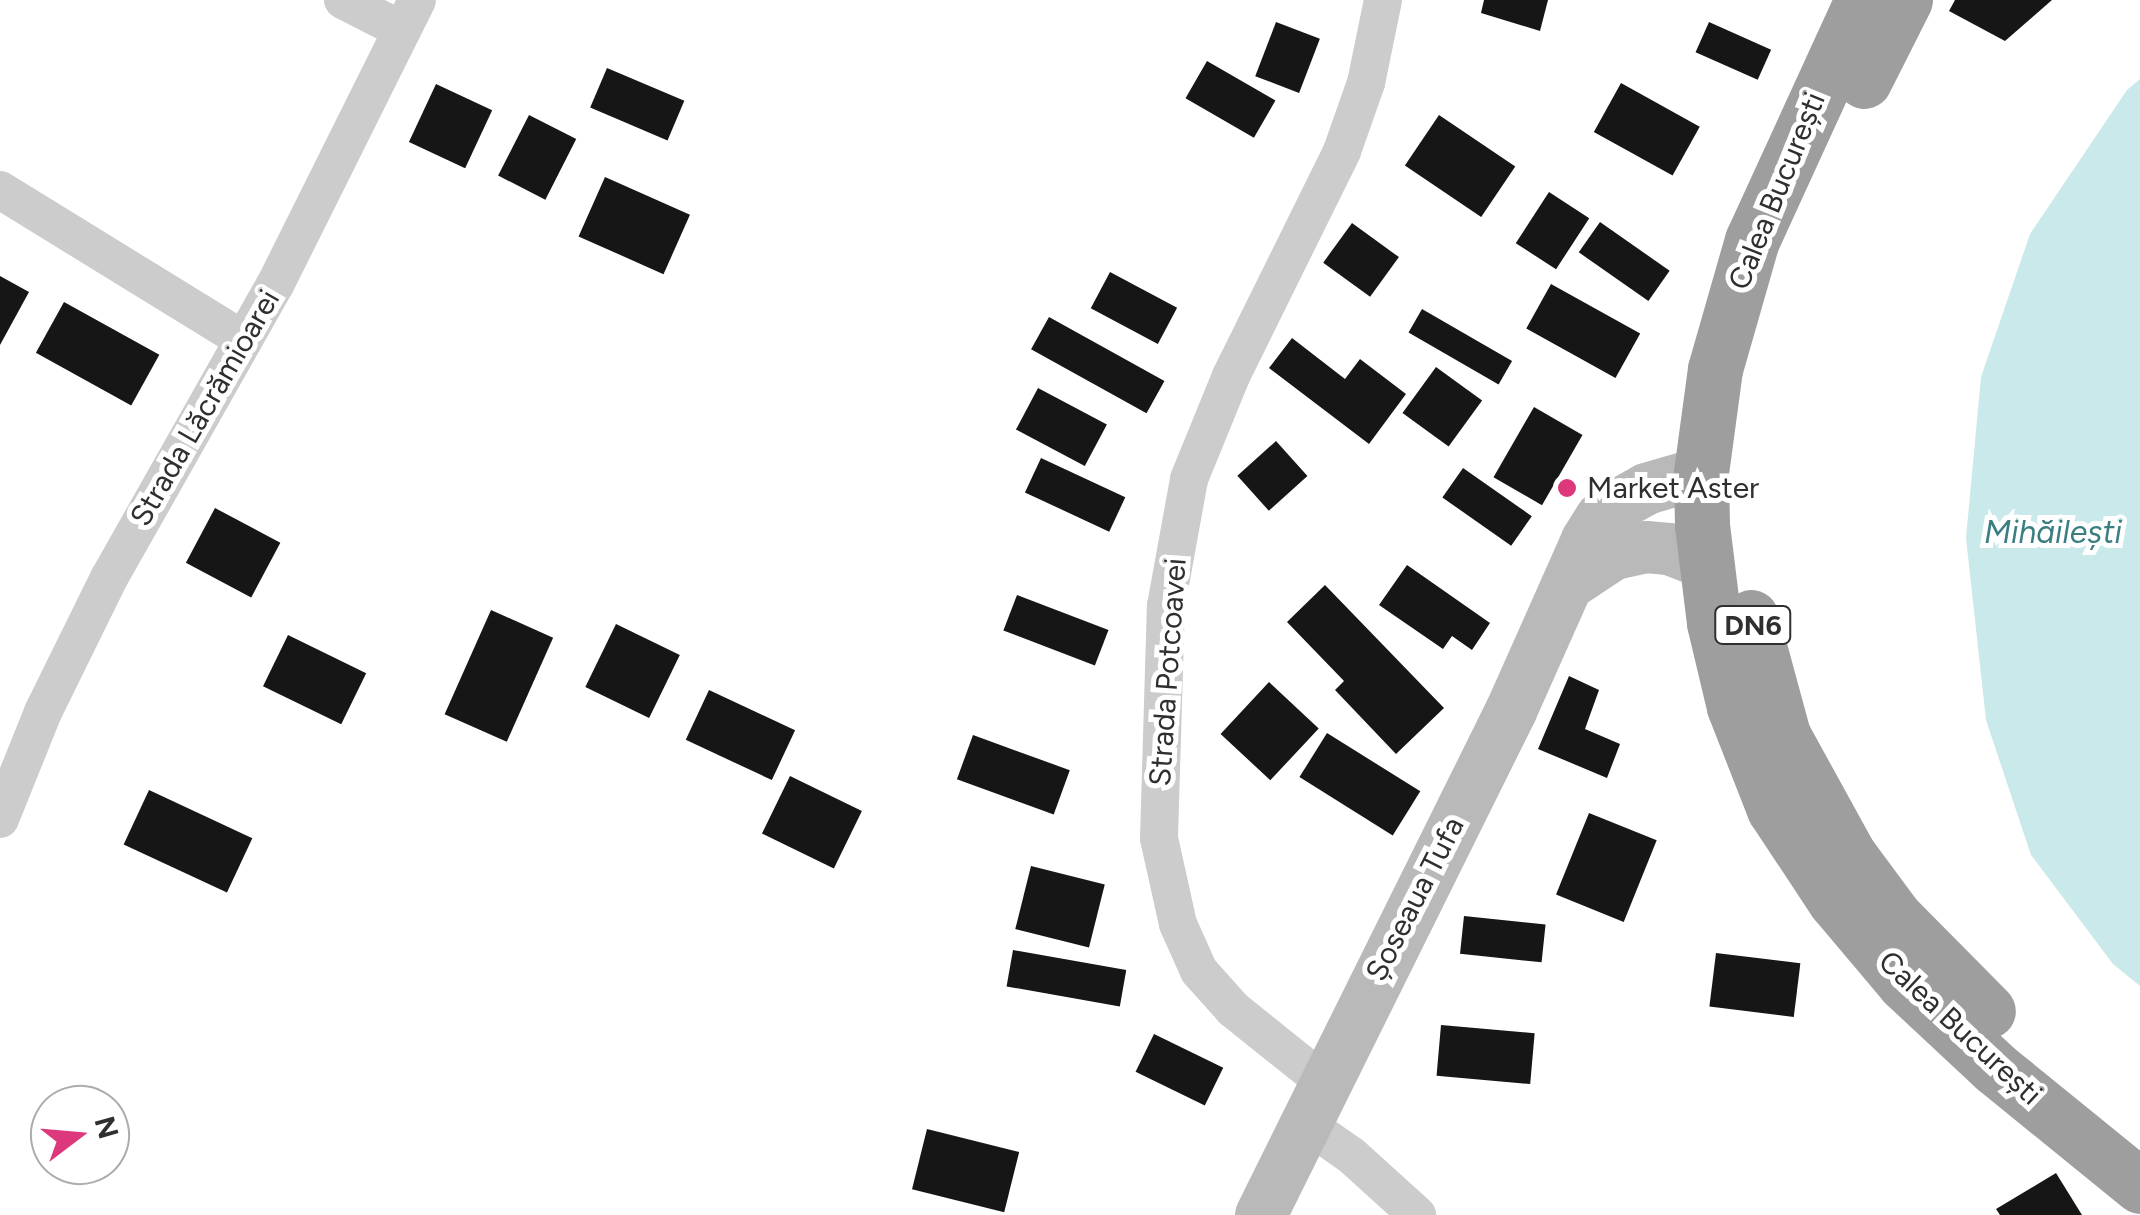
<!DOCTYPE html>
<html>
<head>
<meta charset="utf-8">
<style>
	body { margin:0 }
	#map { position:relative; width:2140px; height:1215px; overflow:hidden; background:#fff; font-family:Figtree,sans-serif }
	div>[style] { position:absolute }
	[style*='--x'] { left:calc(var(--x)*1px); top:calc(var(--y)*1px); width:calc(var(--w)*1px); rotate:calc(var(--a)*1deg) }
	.water>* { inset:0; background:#cae9ea }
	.building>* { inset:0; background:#161616; transform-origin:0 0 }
	.minor>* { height:38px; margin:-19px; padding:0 19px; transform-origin:19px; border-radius:19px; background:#ccc }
	.secondary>* { height:52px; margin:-26px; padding:0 26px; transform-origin:26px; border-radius:26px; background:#b9b9b9 }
	.trunk>* { height:55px; margin:-27.5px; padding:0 27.5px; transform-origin:27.5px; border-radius:27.5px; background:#9e9e9e }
	.dots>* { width:28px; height:28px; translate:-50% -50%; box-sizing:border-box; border:5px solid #fff; border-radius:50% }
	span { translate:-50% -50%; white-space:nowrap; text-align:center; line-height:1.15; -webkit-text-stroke:10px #fff; paint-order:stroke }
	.shield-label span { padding:2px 8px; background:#fff; border:2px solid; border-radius:8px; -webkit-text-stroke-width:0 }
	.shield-label { font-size:28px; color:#2f2f2f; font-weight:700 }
	.street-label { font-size:30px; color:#2f2f2f }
	.poi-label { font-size:30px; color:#2f2f2f }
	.left { translate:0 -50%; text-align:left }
	.water-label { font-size:32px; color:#3b7e82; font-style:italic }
	.north { position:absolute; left:30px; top:1085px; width:100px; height:100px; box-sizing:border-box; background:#fff; border:2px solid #acacac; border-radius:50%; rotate:74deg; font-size:28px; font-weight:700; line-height:40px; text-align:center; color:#2f2f2f }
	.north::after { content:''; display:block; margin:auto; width:35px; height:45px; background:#de387c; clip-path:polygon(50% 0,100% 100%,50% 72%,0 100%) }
</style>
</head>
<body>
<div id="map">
	<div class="water">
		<div style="clip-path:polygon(2140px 79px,2140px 986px,2113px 964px,2031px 855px,1986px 720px,1966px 538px,1981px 377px,2030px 234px,2127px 90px)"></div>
	</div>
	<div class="building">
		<div style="clip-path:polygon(1484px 0,1548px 0,1540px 31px,1481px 13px)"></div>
		<div style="clip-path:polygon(1955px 0,2052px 0,2005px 41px,1949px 11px)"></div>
		<div style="left:1276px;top:22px;width:47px;height:58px;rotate:21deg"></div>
		<div style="left:1709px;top:22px;width:68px;height:33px;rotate:24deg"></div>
		<div style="left:1207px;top:61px;width:79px;height:43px;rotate:30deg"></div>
		<div style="left:607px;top:68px;width:84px;height:43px;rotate:23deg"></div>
		<div style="left:1621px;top:83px;width:90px;height:56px;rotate:29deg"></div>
		<div style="left:436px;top:84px;width:62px;height:64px;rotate:25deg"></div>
		<div style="left:529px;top:115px;width:53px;height:68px;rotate:27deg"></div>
		<div style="left:1439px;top:115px;width:92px;height:61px;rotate:34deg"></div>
		<div style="left:605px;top:177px;width:93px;height:65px;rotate:24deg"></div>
		<div style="left:1549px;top:192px;width:48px;height:61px;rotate:33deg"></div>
		<div style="left:1600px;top:222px;width:85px;height:37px;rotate:35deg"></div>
		<div style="left:1352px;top:223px;width:58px;height:49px;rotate:36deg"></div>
		<div style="left:1110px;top:272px;width:76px;height:41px;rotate:28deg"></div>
		<div style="clip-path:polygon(0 276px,29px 292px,0 345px)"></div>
		<div style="left:1551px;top:284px;width:102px;height:51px;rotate:29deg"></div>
		<div style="left:64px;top:302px;width:109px;height:58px;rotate:29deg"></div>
		<div style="left:1422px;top:309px;width:104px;height:27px;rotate:30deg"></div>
		<div style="left:1049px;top:317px;width:132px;height:37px;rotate:29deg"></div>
		<div style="clip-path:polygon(1292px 338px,1345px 379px,1360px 359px,1406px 394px,1369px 444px,1269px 368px)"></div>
		<div style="left:1436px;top:367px;width:57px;height:57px;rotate:36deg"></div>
		<div style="left:1038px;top:388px;width:78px;height:47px;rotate:28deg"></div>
		<div style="left:1534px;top:407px;width:56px;height:81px;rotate:30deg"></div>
		<div style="left:1276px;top:441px;width:47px;height:52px;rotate:48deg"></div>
		<div style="left:1041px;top:458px;width:93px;height:38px;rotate:25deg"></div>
		<div style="left:1463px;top:468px;width:84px;height:36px;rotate:35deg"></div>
		<div style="left:215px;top:508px;width:74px;height:62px;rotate:28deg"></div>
		<div style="clip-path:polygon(1407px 565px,1490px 623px,1472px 650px,1452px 636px,1443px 649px,1379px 605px)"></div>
		<div style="clip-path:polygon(1325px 585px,1444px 708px,1396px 754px,1335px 690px,1344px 681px,1287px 622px)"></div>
		<div style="left:1017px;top:595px;width:98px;height:38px;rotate:21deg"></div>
		<div style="left:491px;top:610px;width:68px;height:114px;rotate:24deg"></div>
		<div style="left:616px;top:624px;width:71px;height:70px;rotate:26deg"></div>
		<div style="left:288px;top:635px;width:87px;height:57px;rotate:26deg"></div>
		<div style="clip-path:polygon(1569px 676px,1599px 690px,1585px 729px,1620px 744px,1607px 778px,1538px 749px)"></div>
		<div style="left:1269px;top:682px;width:68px;height:71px;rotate:43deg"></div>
		<div style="left:709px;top:690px;width:95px;height:55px;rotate:25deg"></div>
		<div style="left:1327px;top:733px;width:110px;height:52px;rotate:32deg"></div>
		<div style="left:973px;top:735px;width:103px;height:47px;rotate:20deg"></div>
		<div style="left:790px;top:776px;width:80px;height:64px;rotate:26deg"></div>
		<div style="left:149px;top:790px;width:114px;height:60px;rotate:25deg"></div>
		<div style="left:1589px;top:813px;width:73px;height:88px;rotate:22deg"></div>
		<div style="left:1031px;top:866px;width:76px;height:65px;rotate:14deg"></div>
		<div style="left:1464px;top:916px;width:82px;height:38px;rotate:6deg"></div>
		<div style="left:1013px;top:950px;width:115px;height:37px;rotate:10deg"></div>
		<div style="left:1716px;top:953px;width:85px;height:54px;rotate:7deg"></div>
		<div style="left:1441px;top:1025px;width:94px;height:51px;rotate:5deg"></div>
		<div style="left:1154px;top:1034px;width:77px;height:42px;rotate:26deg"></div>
		<div style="left:927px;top:1129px;width:95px;height:62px;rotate:14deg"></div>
		<div style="clip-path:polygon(2056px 1173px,2082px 1215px,2000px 1215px,1996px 1209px)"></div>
	</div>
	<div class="minor">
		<div style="--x:343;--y:0;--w:66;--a:27"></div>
		<div style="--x:0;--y:190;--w:286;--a:31.6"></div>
		<div style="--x:0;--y:819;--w:115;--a:-68.1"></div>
		<div style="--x:43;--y:712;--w:149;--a:-63.8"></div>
		<div style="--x:109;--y:578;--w:337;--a:-60.5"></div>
		<div style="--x:275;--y:285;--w:318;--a:-63.5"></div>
		<div style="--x:1324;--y:1082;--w:117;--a:-141.3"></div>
		<div style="--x:1233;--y:1009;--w:51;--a:-131.8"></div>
		<div style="--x:1199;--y:971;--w:51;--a:-114.1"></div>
		<div style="--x:1178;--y:924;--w:88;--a:-102.5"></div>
		<div style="--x:1159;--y:838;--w:232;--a:-88.3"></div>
		<div style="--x:1166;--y:606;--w:129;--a:-79.7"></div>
		<div style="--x:1189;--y:479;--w:111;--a:-67.8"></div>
		<div style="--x:1231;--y:376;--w:251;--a:-63.7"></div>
		<div style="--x:1342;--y:151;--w:72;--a:-70.6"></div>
		<div style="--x:1366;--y:83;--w:85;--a:-78.4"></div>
		<div style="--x:1305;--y:1123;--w:57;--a:35.1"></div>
		<div style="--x:1352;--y:1156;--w:88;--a:42.2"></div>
	</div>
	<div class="secondary">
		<div style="--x:1570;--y:583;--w:53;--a:-33.4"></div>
		<div style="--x:1614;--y:554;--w:33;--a:-12"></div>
		<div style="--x:1646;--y:547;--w:23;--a:5"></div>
		<div style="--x:1669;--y:549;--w:39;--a:21"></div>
		<div style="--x:1261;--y:1215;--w:563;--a:-63.62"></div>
		<div style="--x:1511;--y:711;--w:187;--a:-66"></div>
		<div style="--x:1587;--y:540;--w:26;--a:-58"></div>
		<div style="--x:1601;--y:518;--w:27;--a:-36"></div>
		<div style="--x:1623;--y:502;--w:26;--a:-29"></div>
		<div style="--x:1646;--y:489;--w:57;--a:-16.2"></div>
	</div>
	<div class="trunk">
		<div style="--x:1862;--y:0;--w:264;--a:114.6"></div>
		<div style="--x:1752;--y:240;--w:134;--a:106"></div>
		<div style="--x:1715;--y:369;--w:105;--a:97.7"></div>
		<div style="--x:1701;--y:473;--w:52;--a:88.9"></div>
		<div style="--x:1702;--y:525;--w:99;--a:83"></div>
		<div style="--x:1714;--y:623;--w:86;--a:76.6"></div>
		<div style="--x:1734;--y:707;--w:110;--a:68.6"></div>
		<div style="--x:1774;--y:809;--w:110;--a:56.5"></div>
		<div style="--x:1835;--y:901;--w:109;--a:49.9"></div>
		<div style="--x:1905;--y:984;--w:123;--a:43"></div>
		<div style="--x:1995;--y:1068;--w:187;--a:39.1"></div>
		<div style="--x:1864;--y:81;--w:91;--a:-63.2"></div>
		<div style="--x:1751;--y:617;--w:122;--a:74.8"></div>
		<div style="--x:1783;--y:735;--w:137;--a:61.2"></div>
		<div style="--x:1849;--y:855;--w:77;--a:53.4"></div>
		<div style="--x:1895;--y:917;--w:132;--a:45.3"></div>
	</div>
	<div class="dots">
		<div style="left:1567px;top:488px;background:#de387c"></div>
	</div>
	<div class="shield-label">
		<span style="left:1753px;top:625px">DN6</span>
	</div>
	<div class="street-label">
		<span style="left:1777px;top:191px;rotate:-68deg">Calea București</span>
		<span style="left:205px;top:408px;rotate:-60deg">Strada Lăcrămioarei</span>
		<span style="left:1168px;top:672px;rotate:-86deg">Strada Potcoavei</span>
		<span style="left:1415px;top:899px;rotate:-63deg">Șoseaua Tufa</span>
		<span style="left:1960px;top:1028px;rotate:43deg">Calea București</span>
	</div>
	<div class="poi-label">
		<span class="left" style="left:1587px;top:488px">Market Aster</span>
	</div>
	<div class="water-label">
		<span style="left:2053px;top:532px">Mihăilești</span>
	</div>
	<div class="north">N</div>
</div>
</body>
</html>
